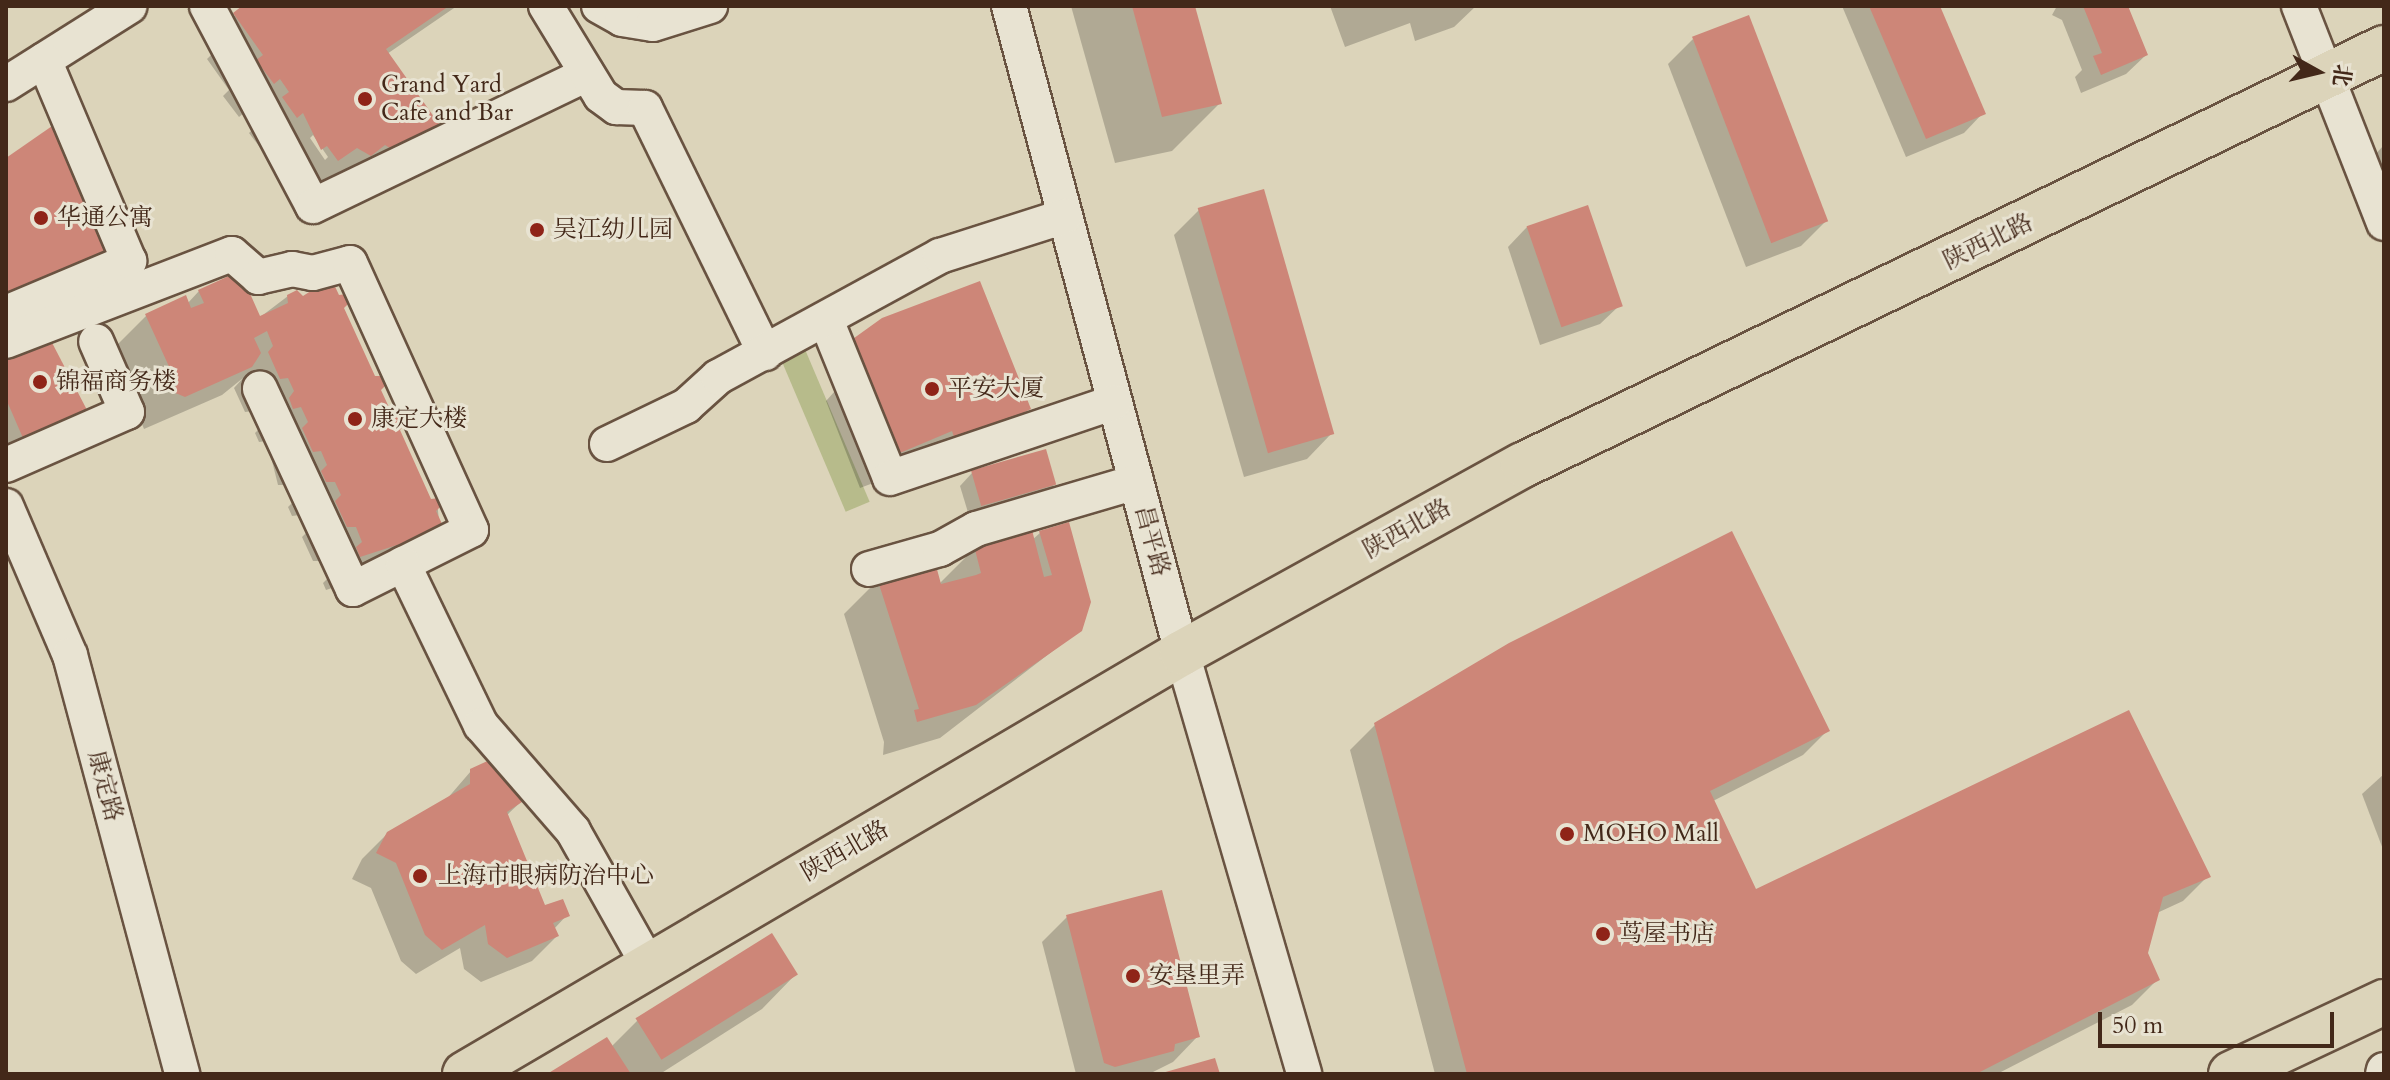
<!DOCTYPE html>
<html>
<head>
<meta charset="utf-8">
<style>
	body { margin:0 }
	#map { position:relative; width:2390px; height:1080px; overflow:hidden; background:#dcd4ba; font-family:Cardo,"Noto Serif SC",serif }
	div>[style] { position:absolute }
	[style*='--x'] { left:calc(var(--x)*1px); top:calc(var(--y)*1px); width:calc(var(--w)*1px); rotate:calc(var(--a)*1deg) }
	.green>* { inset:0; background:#b7bb8b; transform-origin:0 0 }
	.shadow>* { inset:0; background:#0003 }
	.building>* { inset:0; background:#cd8678; transform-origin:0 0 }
	.roads { filter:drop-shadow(2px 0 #695341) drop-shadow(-2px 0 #695341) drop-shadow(0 2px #695341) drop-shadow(0 -2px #695341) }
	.minor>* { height:34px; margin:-17px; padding:0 17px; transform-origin:17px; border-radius:17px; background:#e8e3d2 }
	.major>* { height:44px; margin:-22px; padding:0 22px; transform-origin:22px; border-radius:22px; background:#dcd4ba }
	.dots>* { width:22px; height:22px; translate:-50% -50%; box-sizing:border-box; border:4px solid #e8e3d2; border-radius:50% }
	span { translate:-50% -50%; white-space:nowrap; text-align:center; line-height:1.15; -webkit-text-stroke:6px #e8e3d2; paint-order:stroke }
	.poi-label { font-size:24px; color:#432819 }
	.left { translate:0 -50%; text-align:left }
	.street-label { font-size:24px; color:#432819 }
	.frame { position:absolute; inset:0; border:8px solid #432819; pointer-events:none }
	.north { position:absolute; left:2278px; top:32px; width:80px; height:80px; -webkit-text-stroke:6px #e8e3d2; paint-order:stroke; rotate:98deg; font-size:22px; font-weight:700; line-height:32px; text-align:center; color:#432819 }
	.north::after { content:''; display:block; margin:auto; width:28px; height:36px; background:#432819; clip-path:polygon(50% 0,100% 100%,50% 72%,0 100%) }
	.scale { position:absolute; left:2098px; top:1012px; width:236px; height:36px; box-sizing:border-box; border:4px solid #432819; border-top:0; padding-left:10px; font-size:24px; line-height:28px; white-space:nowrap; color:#432819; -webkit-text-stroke:6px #e8e3d2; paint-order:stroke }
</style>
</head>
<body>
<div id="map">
	<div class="green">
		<div style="left:804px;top:347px;width:168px;height:26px;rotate:67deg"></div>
	</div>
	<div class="shadow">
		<div style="clip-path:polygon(evenodd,245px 6px,457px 6px,387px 54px,436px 124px,398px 161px,335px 189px,321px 181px,303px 194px,279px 138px,262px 150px,249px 133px,255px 127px,245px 112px,239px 117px,223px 96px,229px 90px,207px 59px,216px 50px,209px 39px,245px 6px,313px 135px,328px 157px,325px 160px,310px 138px,313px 135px)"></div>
		<div style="clip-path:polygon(1071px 6px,1193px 6px,1220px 103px,1172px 151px,1115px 163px)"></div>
		<div style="clip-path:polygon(1330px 6px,1476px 6px,1454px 27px,1415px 41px,1410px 23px,1345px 47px)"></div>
		<div style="clip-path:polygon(1842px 6px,1938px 6px,1983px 113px,1964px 133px,1906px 157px)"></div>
		<div style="clip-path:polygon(2057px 6px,2126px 6px,2146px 55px,2126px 74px,2081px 93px,2075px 77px,2082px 70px,2062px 20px,2052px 15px)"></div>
		<div style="clip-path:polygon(1693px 39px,1826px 221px,1801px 246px,1746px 267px,1668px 64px)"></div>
		<div style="clip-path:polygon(2384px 145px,2384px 204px,2370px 160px)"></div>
		<div style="clip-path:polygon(1199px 210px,1332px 433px,1307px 459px,1244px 477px,1174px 235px)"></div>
		<div style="clip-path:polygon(1527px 227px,1620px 305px,1600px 324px,1540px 345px,1508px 247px)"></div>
		<div style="clip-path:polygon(321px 282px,342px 307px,429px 501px,437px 500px,440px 532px,362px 578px,326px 590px,323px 583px,329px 577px,321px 561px,313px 561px,302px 537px,308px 531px,300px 515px,292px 516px,288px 507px,294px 501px,287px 485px,278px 485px,267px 441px,259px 442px,255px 433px,261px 427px,254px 411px,245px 412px,234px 388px,243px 378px,222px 395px,144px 429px,112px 350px,147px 315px,187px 304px,199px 291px,259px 318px,288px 296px,305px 297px)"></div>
		<div style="clip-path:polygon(851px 342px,1028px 409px,1003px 434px,860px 488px,826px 401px,835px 391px,826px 367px)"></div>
		<div style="clip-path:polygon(6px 355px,85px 410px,60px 435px,6px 459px)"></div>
		<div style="clip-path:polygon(972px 473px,1054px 485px,1041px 498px,970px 519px,960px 486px)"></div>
		<div style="clip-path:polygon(1040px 533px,1080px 630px,940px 738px,883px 755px,884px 742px,844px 614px,878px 580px,939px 584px,975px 548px,1032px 540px)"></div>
		<div style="clip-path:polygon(1375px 725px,1828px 730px,1803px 755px,1713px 801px,1756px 892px,2208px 876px,2183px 901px,2157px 913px,2146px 954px,2157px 980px,2132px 1005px,1997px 1074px,1435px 1074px,1350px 750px)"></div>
		<div style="clip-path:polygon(471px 771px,525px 798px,506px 816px,544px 908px,567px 915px,554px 929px,557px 936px,532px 961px,481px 982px,464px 969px,460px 948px,416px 974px,401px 961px,371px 888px,352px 879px,362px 859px,388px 833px,446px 800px)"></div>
		<div style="clip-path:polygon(2384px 774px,2384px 852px,2362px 794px)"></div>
		<div style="clip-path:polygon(1067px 917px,1198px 1036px,1173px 1062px,1149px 1074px,1076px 1074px,1042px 942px)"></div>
		<div style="clip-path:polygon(771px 935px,796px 974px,762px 1009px,660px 1074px,551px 1074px,611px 1047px,637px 1021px)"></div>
	</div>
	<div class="building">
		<div style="clip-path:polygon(242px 6px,449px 6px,386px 49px,439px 124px,398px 153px,385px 145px,371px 156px,357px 148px,338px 161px,327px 146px,321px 150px,303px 113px,297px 118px,282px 97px,289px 92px,280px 79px,274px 84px,256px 60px,263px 55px,233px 13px)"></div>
		<div style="clip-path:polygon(1132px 6px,1195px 6px,1222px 104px,1162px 117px)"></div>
		<div style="clip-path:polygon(1869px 6px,1940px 6px,1986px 114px,1926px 139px)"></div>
		<div style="clip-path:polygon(2083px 6px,2128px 6px,2148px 55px,2101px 75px,2093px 56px,2102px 53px)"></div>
		<div style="left:1749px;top:15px;width:221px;height:61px;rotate:69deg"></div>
		<div style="clip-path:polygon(55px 124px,110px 254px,6px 298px,6px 158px)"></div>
		<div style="left:1264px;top:189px;width:255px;height:69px;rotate:74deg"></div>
		<div style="left:1588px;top:205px;width:107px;height:65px;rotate:71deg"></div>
		<div style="clip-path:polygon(240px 271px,260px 316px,288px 303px,287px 295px,297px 290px,303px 296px,331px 278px,339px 295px,347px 294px,350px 302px,344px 308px,375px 376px,384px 376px,387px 384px,381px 390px,393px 416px,402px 416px,405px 424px,400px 430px,431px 499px,439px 498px,442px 505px,436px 511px,444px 528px,413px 537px,415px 542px,399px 549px,397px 545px,360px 557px,356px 547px,362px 542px,356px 527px,347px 527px,335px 501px,341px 495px,335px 482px,326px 482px,321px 471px,327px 465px,321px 451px,313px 452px,302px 428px,308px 422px,301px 407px,293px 409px,289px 398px,294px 391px,288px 378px,280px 379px,268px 352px,273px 346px,267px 331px,254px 338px,261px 353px,252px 367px,185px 397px,173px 392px,177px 384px,145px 314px,186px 295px,191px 308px,204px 303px,198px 290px)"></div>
		<div style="clip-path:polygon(980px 281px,1031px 409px,983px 432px,955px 440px,952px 431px,895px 455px,850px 341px,882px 318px)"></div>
		<div style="clip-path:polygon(48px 335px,87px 410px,23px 438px,6px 399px,6px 353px)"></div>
		<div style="left:1046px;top:449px;width:37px;height:78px;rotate:74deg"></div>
		<div style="clip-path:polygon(1069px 522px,1091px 602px,1082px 631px,976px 705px,917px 722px,914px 710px,919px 709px,877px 578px,935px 562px,941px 584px,976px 575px,981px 573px,974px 546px,1032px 530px,1044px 577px,1052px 575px,1039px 531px)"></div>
		<div style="clip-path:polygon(1732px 531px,1830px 731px,1710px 791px,1756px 889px,2129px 710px,2211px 877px,2163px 897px,2148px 953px,2160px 980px,1976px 1074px,1467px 1074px,1374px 723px,1509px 643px)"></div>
		<div style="clip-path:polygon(494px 758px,528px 798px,507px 812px,545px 905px,563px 899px,570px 916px,553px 923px,559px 936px,507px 958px,488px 944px,485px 925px,442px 950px,425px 935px,396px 863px,376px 853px,387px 832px,470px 784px,470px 769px)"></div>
		<div style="clip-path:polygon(1162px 890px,1200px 1037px,1175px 1044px,1174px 1051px,1115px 1067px,1104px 1063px,1066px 915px)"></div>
		<div style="left:772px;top:933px;width:49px;height:161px;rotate:58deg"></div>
		<div style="clip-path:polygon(607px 1037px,631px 1074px,547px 1074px)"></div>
		<div style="clip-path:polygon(1215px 1058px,1220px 1074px,1162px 1074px,1162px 1073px)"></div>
	</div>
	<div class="roads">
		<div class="minor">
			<div style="--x:207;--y:6;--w:226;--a:62.1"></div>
			<div style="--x:313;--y:206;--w:304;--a:-25.7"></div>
			<div style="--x:546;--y:6;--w:105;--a:58.6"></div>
			<div style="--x:601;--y:96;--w:19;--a:36"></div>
			<div style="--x:616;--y:107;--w:29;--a:2"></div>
			<div style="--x:645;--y:108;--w:273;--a:63.9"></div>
			<div style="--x:599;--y:6;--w:26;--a:29"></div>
			<div style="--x:622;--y:19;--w:31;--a:9"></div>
			<div style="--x:653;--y:24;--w:60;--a:-17.5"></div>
			<div style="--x:1009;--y:6;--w:670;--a:75.03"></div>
			<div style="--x:1182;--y:653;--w:438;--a:73.8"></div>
			<div style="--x:2299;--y:6;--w:233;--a:68.6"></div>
			<div style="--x:6;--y:84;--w:146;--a:-32.2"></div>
			<div style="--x:6;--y:313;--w:134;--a:-22.9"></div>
			<div style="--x:129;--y:261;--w:218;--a:-112.9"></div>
			<div style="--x:826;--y:320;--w:170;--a:67.9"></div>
			<div style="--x:890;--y:478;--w:237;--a:-18.7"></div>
			<div style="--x:6;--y:341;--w:242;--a:-21.1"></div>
			<div style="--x:232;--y:254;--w:35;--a:41"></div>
			<div style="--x:258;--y:277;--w:35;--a:-13"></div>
			<div style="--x:292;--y:269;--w:21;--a:11"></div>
			<div style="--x:313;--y:273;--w:38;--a:-15"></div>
			<div style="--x:350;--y:263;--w:293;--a:65.6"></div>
			<div style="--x:471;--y:530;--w:132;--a:153.4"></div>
			<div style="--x:353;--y:589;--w:221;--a:-114.9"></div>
			<div style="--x:607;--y:444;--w:88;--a:-25.7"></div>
			<div style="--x:686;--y:406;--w:43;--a:-42.2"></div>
			<div style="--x:718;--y:377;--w:253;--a:-28.6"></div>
			<div style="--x:940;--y:256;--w:131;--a:-17.7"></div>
			<div style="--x:6;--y:465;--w:132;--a:-23.7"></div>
			<div style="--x:127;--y:412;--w:77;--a:-113.6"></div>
			<div style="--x:6;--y:506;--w:162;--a:66.8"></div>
			<div style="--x:70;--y:655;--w:434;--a:75"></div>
			<div style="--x:403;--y:564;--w:179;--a:64.2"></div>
			<div style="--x:481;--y:725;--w:140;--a:49"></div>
			<div style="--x:573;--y:831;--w:155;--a:60.6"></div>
			<div style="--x:869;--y:569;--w:74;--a:-15.7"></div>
			<div style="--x:940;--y:549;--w:41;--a:-29.1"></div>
			<div style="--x:976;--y:529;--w:167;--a:-16.4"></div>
			<div style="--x:2383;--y:1074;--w:4;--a:-76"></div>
		</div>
		<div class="major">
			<div style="--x:465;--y:1074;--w:831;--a:-30.42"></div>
			<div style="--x:1182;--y:653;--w:389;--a:-28.9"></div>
			<div style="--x:1523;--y:465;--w:957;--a:-25.84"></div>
			<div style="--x:2231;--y:1074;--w:169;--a:-25.2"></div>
		</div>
	</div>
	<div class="dots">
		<div style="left:365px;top:99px;background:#8f2418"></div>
		<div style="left:41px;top:218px;background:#8f2418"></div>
		<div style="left:537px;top:230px;background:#8f2418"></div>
		<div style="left:40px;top:382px;background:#8f2418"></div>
		<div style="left:932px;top:389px;background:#8f2418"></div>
		<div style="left:355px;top:419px;background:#8f2418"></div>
		<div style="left:1567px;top:834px;background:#8f2418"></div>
		<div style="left:420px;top:876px;background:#8f2418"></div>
		<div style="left:1603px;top:934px;background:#8f2418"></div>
		<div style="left:1133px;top:976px;background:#8f2418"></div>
	</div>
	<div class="poi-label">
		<span class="left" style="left:381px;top:99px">Grand Yard<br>Cafe and Bar</span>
		<span class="left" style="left:57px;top:218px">华通公寓</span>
		<span class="left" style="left:553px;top:230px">吴江幼儿园</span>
		<span class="left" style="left:56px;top:382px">锦福商务楼</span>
		<span class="left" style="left:948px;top:389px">平安大厦</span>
		<span class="left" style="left:371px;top:419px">康定大楼</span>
		<span class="left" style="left:1583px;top:834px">MOHO Mall</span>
		<span class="left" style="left:438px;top:876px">上海市眼病防治中心</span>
		<span class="left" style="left:1619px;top:934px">茑屋书店</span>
		<span class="left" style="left:1149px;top:976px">安垦里弄</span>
	</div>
	<div class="street-label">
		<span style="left:1988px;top:242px;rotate:-26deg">陕西北路</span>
		<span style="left:1407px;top:529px;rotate:-29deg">陕西北路</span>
		<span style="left:1152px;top:541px;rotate:75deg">昌平路</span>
		<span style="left:105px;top:786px;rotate:75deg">康定路</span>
		<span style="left:845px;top:851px;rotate:-30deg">陕西北路</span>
	</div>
	<div class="frame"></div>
	<div class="north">北</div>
	<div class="scale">50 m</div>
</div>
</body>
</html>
